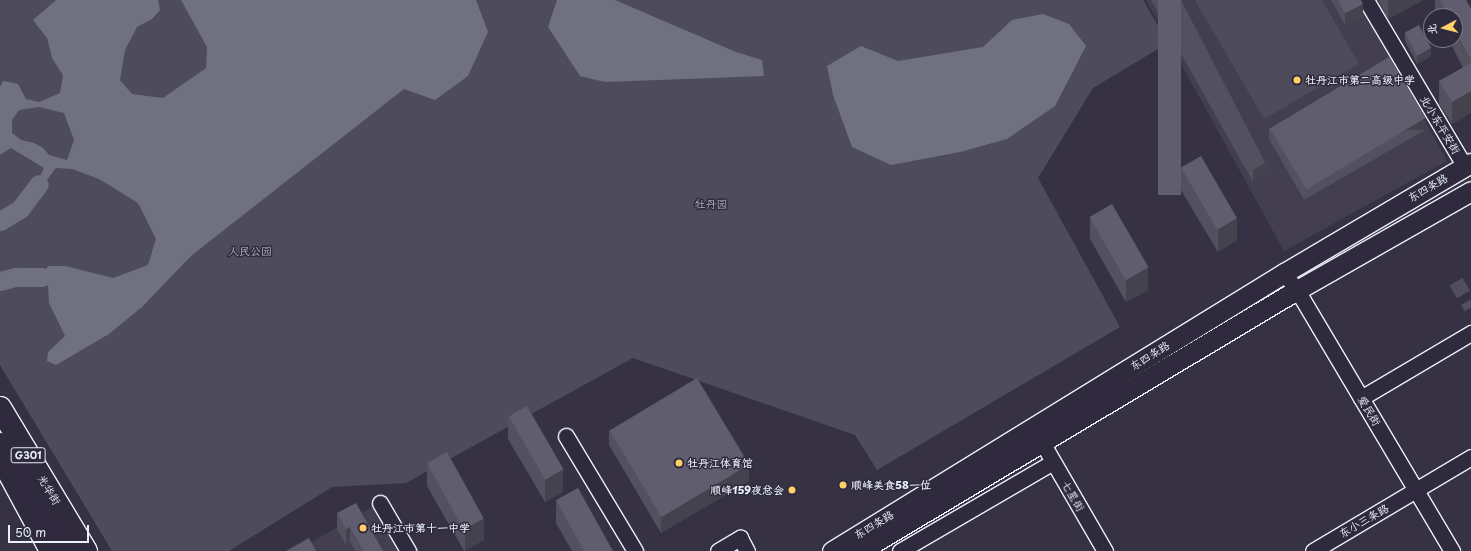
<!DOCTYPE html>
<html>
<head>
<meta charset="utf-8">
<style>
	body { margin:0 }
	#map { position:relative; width:1471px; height:551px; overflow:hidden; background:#363244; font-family:"Playpen Sans","LXGW WenKai TC",sans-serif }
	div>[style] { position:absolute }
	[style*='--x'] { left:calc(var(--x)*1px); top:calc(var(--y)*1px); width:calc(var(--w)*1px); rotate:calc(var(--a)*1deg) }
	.built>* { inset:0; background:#433f51 }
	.green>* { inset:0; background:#4d4b5c }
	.water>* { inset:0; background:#70717f }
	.river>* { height:19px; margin:-9.5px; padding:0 9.5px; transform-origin:9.5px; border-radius:9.5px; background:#70717f }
	.minor-tunnel>* { height:15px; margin-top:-7.5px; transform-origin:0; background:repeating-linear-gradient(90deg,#514f5f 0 15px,transparent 0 23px) }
	.roads { filter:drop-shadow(1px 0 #e8f1f8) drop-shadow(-1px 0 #e8f1f8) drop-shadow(0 1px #e8f1f8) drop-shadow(0 -1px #e8f1f8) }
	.minor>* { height:15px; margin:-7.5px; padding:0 7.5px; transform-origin:7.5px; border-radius:7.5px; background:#2f2a3d }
	.major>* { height:19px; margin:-9.5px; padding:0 9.5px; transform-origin:9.5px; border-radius:9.5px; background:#2f2a3d }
	.highway>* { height:22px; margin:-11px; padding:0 11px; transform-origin:11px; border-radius:11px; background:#2f2a3d }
	.wall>* { inset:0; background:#53515f }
	.shaded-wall>* { inset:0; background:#43424d; transform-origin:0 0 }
	.building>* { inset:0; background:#605e6e; transform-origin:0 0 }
	.dots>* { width:11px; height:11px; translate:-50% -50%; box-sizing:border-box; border:2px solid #2f2a3d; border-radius:50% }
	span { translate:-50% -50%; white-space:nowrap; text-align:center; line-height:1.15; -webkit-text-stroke:3px #2f2a3d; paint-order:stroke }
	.shield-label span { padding:1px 3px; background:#2f2a3d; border:1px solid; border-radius:3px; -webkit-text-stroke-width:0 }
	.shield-label { font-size:10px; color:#e8f1f8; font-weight:700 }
	.poi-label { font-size:11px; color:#e8f1f8; font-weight:700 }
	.left { translate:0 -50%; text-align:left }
	.right { translate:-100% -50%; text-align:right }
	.street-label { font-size:11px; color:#e8f1f8 }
	.park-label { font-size:11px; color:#b2b7c1 }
	.north { position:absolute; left:1423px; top:8px; width:40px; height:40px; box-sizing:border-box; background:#2f2a3d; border:1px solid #797a88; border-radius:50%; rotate:263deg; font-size:11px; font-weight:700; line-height:16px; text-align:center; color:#e8f1f8 }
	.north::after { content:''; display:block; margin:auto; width:14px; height:18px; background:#ffd166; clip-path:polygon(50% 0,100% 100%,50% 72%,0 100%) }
	.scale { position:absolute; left:8px; top:525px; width:81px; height:18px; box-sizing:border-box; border:2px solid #e8f1f8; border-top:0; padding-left:5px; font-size:12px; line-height:14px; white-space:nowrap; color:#e8f1f8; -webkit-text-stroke:3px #2f2a3d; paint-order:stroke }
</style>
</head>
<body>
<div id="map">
	<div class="built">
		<div style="clip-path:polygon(1146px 0,1359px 0,1447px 161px,1284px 251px)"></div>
		<div style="clip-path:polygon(377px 504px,404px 551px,296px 551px)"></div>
	</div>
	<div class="green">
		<div style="clip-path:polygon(0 0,1143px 0,1168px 43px,1093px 88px,1038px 178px,1120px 327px,877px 470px,855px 435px,633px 358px,406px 483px,332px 487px,229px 551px,112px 551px,0 365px)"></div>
		<div style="clip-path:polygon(1195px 0,1322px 0,1359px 64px,1264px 119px)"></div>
	</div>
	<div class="water">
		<div style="clip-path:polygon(evenodd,56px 0,158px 0,160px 10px,152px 19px,137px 27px,125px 50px,120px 80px,132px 94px,163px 98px,206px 68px,207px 47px,181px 0,476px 0,488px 32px,468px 76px,435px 100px,404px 89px,192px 255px,142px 307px,109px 334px,56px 365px,47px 361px,48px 352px,65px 336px,49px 303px,48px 285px,41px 280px,48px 266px,65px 266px,113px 278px,148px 265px,156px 239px,138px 203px,99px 179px,72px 169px,56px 168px,43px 185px,39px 184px,38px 180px,44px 168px,11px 148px,0 155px,0 87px,3px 81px,18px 84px,26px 99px,39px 102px,60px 93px,63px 75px,52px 58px,47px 38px,33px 20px,56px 0,39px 107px,64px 113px,74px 140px,67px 160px,49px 155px,43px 148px,34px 143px,21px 140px,12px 133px,12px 120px,19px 110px,39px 107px)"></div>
		<div style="clip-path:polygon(557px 0,615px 0,736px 52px,762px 60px,764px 76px,605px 82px,580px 76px,548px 27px)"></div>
		<div style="clip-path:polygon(1043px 14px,1069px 24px,1086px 46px,1055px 106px,1007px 139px,960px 152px,891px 165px,852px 147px,833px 95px,827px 66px,861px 46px,898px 61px,983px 47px,1012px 20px)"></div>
	</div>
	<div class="river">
		<div style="--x:0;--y:221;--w:23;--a:-31"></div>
		<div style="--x:20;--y:209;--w:31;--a:-53"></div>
		<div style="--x:0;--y:281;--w:16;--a:-15"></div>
		<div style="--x:15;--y:277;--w:27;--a:0"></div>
	</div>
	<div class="minor-tunnel">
		<div style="--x:1456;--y:281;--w:30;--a:60"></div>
	</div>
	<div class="roads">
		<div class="minor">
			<div style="--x:1366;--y:0;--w:194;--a:59.3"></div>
			<div style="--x:1284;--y:273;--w:21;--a:53"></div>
			<div style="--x:1297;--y:290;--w:304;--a:59.3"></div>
			<div style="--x:1361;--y:398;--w:128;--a:-30.6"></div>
			<div style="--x:1036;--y:432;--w:138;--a:59.9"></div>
			<div style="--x:566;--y:436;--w:134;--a:59"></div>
			<div style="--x:0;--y:464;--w:99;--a:61.6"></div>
			<div style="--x:380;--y:503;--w:56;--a:59.7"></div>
			<div style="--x:718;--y:551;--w:26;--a:-31"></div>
			<div style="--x:740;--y:538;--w:15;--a:62"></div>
			<div style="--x:900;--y:551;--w:177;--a:-30.2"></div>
			<div style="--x:1313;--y:551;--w:184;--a:-30.7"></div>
		</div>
		<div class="major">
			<div style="--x:832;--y:551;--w:531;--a:-31.59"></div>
			<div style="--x:1284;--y:273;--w:217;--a:-30.5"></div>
			<div style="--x:860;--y:551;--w:501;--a:-30.87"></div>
			<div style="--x:1290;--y:294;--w:208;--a:-29.6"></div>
		</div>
		<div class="highway">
			<div style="--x:0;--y:408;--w:167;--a:59"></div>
			<div style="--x:0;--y:444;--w:126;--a:58.3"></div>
		</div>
	</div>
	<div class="wall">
		<div style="clip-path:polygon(1151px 0,1181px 0,1270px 172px,1253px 182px)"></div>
		<div style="clip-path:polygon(1331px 0,1361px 0,1363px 16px,1345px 25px)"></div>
		<div style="clip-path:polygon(1378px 0,1423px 0,1388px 19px)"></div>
		<div style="clip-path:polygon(1435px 0,1466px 0,1471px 9px,1471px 113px,1452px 124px,1439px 104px,1439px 81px,1463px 68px,1449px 40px,1455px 40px,1455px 16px,1436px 16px,1435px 14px)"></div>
		<div style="clip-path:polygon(1405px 33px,1431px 56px,1417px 64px,1405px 41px)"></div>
		<div style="clip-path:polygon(1269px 128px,1425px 130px,1304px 200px,1269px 139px)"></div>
		<div style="clip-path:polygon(1181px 168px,1237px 240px,1218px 252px,1181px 190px)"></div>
		<div style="clip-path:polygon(1090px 217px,1148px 290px,1126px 302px,1090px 239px)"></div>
		<div style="clip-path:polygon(508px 416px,563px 492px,545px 502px,508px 439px)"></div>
		<div style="clip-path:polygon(609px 430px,749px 481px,661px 533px,609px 445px)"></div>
		<div style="clip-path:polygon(427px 463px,484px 540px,464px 551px,427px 486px)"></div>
		<div style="clip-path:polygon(556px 500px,613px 551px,572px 551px,556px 523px)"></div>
		<div style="clip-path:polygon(337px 513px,383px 551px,355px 551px,350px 542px,346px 545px,337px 529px)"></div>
	</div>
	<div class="shaded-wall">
		<div style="clip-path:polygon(1388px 0,1423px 0,1388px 19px)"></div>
		<div style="clip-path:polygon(1363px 4px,1363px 16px,1345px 25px,1345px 13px)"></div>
		<div style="clip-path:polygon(1431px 48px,1431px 56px,1417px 64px,1417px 56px)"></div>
		<div style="clip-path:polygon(1471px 91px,1471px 113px,1452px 124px,1452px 102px)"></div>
		<div style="left:1425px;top:118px;width:12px;height:140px;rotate:90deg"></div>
		<div style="clip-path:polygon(1270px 160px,1270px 172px,1253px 182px,1253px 170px)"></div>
		<div style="clip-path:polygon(1237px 218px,1237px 240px,1218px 252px,1218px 229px)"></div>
		<div style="clip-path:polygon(1148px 267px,1148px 290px,1126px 302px,1126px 280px)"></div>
		<div style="clip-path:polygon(749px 465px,749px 481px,661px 533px,661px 517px)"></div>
		<div style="clip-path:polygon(563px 469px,563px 492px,545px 502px,545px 480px)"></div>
		<div style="clip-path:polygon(484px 518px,484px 540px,465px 551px,465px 529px)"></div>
		<div style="clip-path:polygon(350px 527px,350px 542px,346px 545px,346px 529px)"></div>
	</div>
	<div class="building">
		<div style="left:1158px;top:0;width:23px;height:195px"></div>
		<div style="clip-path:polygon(1338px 0,1361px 0,1363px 4px,1345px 13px)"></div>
		<div style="clip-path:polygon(1440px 0,1466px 0,1471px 9px,1471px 60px,1455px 29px,1455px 16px,1448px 16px)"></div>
		<div style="left:1419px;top:25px;width:26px;height:16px;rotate:62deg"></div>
		<div style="left:1389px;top:57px;width:71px;height:139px;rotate:59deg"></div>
		<div style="clip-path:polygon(1471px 63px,1471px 91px,1452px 102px,1439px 81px)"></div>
		<div style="left:1201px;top:156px;width:72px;height:23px;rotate:60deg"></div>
		<div style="left:1112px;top:204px;width:73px;height:26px;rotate:60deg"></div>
		<div style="left:697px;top:378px;width:101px;height:102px;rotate:59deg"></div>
		<div style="left:527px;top:406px;width:73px;height:21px;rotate:60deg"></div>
		<div style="left:447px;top:452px;width:76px;height:23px;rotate:61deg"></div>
		<div style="clip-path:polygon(578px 488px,613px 551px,584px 551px,556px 500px)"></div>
		<div style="clip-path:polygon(356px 503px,383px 551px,364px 551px,350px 527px,346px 529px,337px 513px)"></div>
		<div style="clip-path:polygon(309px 538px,316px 551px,286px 551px)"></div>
	</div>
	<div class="dots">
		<div style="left:1297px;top:80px;background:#ffd166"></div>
		<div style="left:679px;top:463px;background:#ffd166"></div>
		<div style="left:843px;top:485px;background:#ffd166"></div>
		<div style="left:792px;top:490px;background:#ffd166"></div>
		<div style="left:363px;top:528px;background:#ffd166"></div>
	</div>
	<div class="shield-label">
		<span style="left:28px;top:455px">G301</span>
	</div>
	<div class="poi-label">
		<span class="left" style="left:1305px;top:80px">牡丹江市第二高级中学</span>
		<span class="left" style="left:687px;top:463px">牡丹江体育馆</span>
		<span class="left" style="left:851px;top:485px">顺峰美食58一位</span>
		<span class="right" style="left:784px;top:490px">顺峰159夜总会</span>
		<span class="left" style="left:371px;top:528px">牡丹江市第十一中学</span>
	</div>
	<div class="street-label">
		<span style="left:1440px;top:125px;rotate:59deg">北小东平安街</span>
		<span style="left:1428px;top:188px;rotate:-30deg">东四条路</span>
		<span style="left:1150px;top:356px;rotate:-32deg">东四条路</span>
		<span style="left:1369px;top:411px;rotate:59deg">爱民街</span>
		<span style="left:49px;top:490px;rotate:59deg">光华街</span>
		<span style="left:1073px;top:496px;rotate:60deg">七星街</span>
		<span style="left:1364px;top:521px;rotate:-30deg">东小三条路</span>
		<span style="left:874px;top:525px;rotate:-31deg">东四条路</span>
	</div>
	<div class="park-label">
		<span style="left:711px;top:204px">牡丹园</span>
		<span style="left:250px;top:251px">人民公园</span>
	</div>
	<div class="north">北</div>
	<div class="scale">50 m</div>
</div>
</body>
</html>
